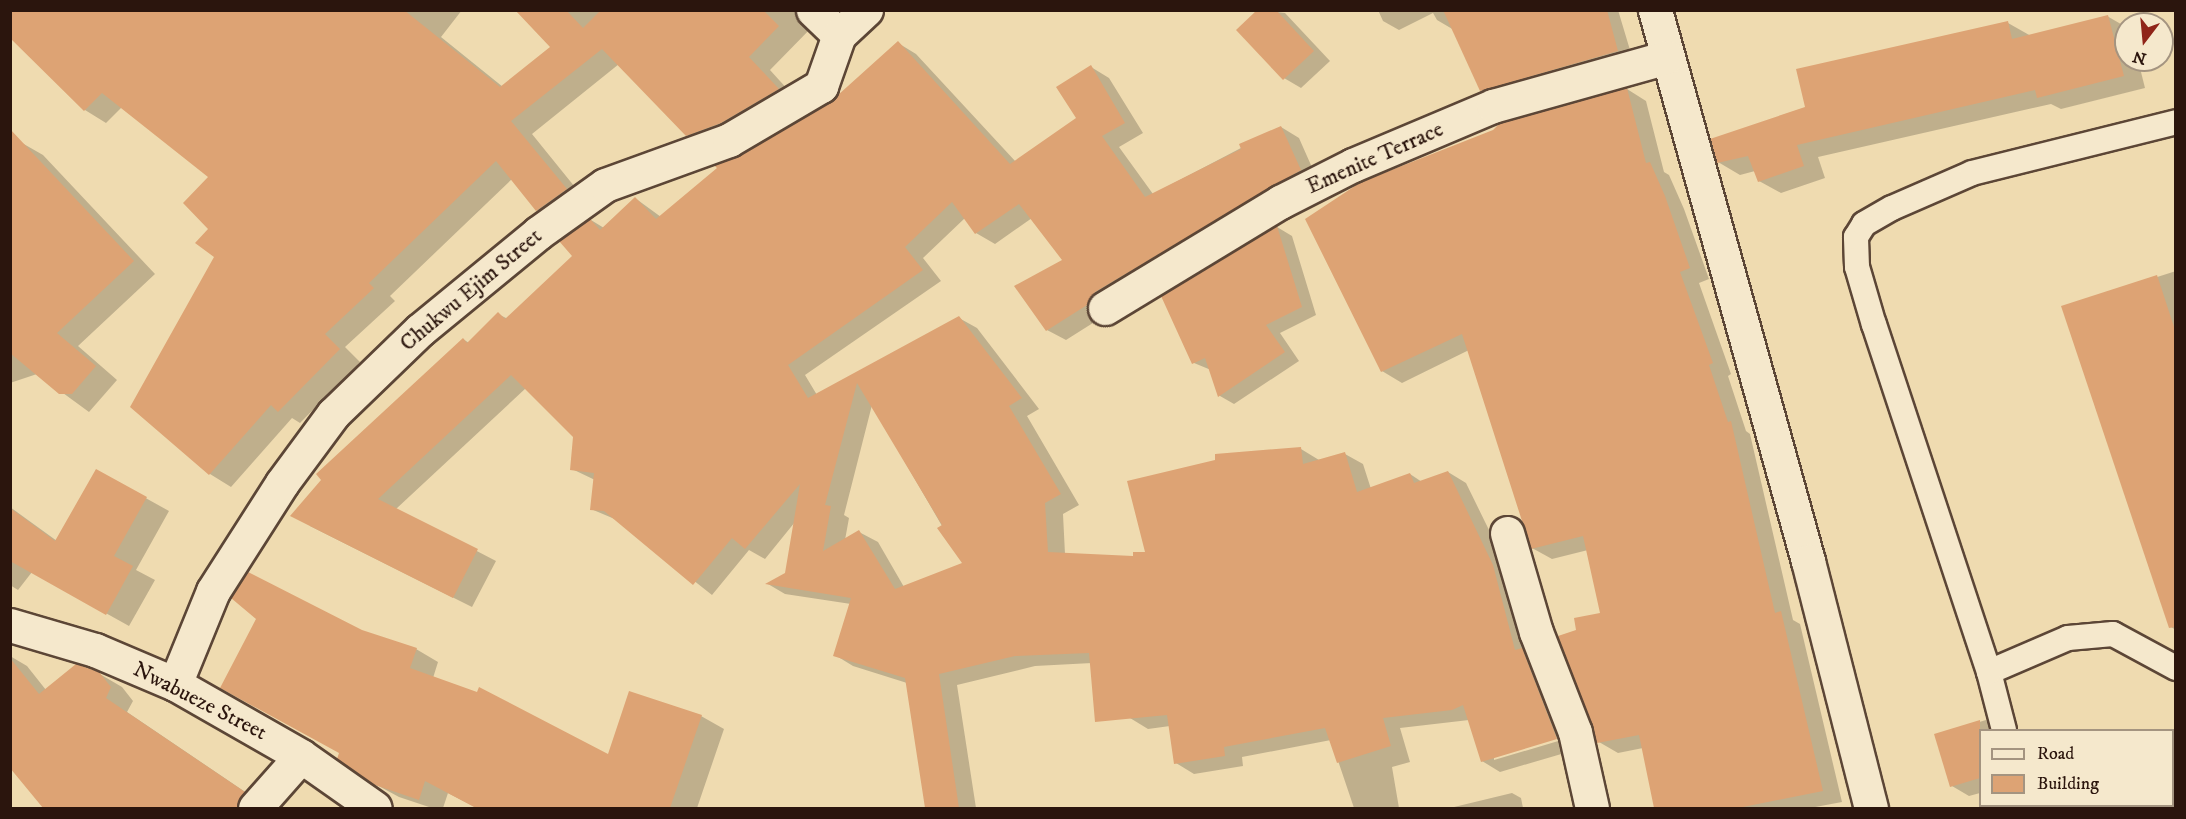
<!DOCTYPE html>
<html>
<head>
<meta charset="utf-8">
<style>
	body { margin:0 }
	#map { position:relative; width:2186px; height:819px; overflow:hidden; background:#efdbb0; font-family:"IM FELL DW Pica",serif }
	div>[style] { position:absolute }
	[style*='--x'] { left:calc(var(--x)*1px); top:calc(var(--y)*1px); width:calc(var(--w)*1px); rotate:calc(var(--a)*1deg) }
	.shadow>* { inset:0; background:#0003 }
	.building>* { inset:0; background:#dda374 }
	.roads { filter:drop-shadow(2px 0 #5c4636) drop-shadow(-2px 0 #5c4636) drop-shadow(0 2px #5c4636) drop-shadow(0 -2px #5c4636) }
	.lane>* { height:24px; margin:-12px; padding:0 12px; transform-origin:12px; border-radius:12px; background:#f5e8cc }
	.street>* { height:33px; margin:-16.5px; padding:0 16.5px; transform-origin:16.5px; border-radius:16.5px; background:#f5e8cc }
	span { translate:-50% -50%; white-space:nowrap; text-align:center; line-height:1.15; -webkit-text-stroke:4.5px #f5e8cc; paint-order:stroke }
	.street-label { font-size:22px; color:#2b150d }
	.frame { position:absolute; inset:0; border:12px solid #2b150d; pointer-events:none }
	.legend { position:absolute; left:1979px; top:729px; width:195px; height:78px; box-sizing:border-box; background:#f5e8cc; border:2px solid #a49480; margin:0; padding:8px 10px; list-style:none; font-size:18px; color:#2b150d }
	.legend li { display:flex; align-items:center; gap:12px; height:30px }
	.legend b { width:30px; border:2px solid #a49480 }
	.north { position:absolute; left:2114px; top:12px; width:60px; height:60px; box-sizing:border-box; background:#f5e8cc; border:2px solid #a49480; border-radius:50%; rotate:196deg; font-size:16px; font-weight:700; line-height:24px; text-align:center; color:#2b150d }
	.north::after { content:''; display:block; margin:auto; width:21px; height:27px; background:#8f2418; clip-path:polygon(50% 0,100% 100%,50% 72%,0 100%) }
</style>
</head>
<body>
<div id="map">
	<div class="shadow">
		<div style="clip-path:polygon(265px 10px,462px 10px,441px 37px,503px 87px,552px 47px,517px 10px,821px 10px,816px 23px,770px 70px,799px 102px,709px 147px,687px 134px,619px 64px,532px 134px,587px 202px,559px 223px,537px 210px,512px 179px,390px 296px,395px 301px,345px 347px,360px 362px,300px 423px,292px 418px,231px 487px,210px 474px,216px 256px,210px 229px,210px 177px,122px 107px,106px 123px,85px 110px,10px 36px)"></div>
		<div style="clip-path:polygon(1259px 10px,1285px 13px,1330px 61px,1301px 88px,1284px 78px)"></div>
		<div style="clip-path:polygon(1378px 10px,1618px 10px,1633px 60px,1497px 100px,1481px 90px,1454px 30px,1437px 20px,1433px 13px,1399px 30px,1383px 21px)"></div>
		<div style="clip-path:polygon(2107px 16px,2126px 27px,2126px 60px,2138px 60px,2145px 88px,2061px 109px,2051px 104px,1818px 157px,1825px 178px,1781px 193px,1759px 181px,1755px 171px,1740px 175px,1718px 162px,1807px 108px,2008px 23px,2031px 36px)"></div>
		<div style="clip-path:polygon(evenodd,898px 43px,916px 54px,1016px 162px,1078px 118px,1091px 67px,1109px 78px,1143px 133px,1119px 147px,1153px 194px,1281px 127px,1299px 138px,1318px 181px,1066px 340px,1047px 330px,1065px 260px,1032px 218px,995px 244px,976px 233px,965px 218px,923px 258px,941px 281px,805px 375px,817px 395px,959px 318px,977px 328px,1039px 409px,1027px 416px,1079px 505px,1063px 514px,1065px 554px,1134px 558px,1147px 553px,1301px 449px,1319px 460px,1345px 454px,1363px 464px,1371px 489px,1410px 474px,1422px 482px,1448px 472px,1466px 483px,1512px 577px,1575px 750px,1500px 772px,1482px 761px,1469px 720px,1400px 728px,1410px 762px,1392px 767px,1399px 808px,1354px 808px,1331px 740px,1242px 757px,1243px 766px,1194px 774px,1176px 763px,1170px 726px,1148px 729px,1130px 718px,1092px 663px,1035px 666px,957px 685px,976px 808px,926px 808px,907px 683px,853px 666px,835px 655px,851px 604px,785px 594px,768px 584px,786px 574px,795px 522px,765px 559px,749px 550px,712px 595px,617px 520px,591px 509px,595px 480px,572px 469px,575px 436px,526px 388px,396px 509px,496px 561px,472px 607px,310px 526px,463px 339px,469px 343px,498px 314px,508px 319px,574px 256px,591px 220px,604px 228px,635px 198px,661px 217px,739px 158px,829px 106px,898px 43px,872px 405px,964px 564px,904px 587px,878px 542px,859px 532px,845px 540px,849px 518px,844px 515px,872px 405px,898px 43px,1564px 736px,1565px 739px,1494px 760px,1494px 757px,1564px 736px)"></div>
		<div style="clip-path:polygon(1627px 89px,1646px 101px,1664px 172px,1669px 175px,1684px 209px,1709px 279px,1699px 283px,1731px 374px,1728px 376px,1746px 431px,1750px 434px,1793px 620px,1800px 624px,1842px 802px,1810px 808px,1656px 808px,1643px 748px,1618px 753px,1599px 742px,1602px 614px,1588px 550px,1552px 559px,1532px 548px,1469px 350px,1402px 383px,1382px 371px)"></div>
		<div style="clip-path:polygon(22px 143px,43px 155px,155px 274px,78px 346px,117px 380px,89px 412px,37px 374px,10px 383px,10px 153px)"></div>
		<div style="clip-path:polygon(1277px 227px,1292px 236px,1316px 315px,1280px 333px,1299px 361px,1234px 404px,1220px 396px,1211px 370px,1194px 363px,1163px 297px)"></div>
		<div style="clip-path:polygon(2176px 271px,2176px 630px,2171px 627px,2063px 307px)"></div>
		<div style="clip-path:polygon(97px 471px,169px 511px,136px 570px,155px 580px,129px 626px,32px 572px,18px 590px,10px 585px,10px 507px,57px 541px)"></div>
		<div style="clip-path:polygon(361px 631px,416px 649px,438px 662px,433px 678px,609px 756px,701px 716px,724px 729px,697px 808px,477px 808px,448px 793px,443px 808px,432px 808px,399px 797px,375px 784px)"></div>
		<div style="clip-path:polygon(10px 656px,27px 666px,46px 690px,98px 673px,122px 687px,133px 701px,127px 712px,266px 806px,45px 808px,10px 765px)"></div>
		<div style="clip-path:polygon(1986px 720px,2004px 730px,1980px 730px,1980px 793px,1969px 796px,1952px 786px,1936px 735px)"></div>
		<div style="clip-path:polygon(1512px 793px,1521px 798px,1523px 808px,1450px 808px)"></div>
	</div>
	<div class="building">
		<div style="clip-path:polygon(10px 10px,404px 10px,500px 87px,550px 47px,515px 10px,566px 10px,583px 28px,601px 10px,763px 10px,779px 26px,749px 57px,779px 89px,721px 123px,686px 136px,602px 49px,511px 121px,567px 189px,536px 211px,496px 161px,369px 283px,374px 288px,325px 334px,340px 349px,278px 412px,271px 405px,209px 475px,130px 407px,214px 257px,195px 243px,208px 229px,183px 203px,208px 177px,102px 93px,84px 111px,10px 38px)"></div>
		<div style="clip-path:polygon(1257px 10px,1276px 10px,1314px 51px,1283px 80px,1236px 30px)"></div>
		<div style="clip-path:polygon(1443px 10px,1607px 10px,1618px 51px,1480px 91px)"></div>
		<div style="clip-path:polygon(2108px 15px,2124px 76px,2037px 98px,2035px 90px,1797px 145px,1804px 166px,1758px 182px,1748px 156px,1717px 163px,1710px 139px,1805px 107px,1796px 69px,2008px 21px,2012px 39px)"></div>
		<div style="clip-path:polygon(evenodd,898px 41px,1010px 164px,1076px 118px,1056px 87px,1091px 65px,1125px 123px,1102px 136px,1145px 197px,1241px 149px,1239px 144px,1281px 126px,1301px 170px,1095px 292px,1087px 305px,1046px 331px,1014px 286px,1062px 260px,1019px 204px,975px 234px,952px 202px,905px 247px,923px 270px,788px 365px,808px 398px,959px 316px,1022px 398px,1009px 406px,1061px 494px,1045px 503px,1048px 552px,1133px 556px,1133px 552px,1145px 552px,1127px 481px,1215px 460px,1215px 454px,1301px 447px,1303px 464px,1345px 452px,1357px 492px,1410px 473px,1414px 483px,1448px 471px,1493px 565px,1515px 650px,1522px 648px,1557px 739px,1481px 762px,1463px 705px,1452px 710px,1383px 718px,1391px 746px,1337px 763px,1325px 728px,1224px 747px,1225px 756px,1174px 764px,1167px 715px,1095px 722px,1089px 653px,1015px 656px,939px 674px,959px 808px,925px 808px,905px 678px,833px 656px,851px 598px,765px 584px,785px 573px,800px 484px,745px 549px,732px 538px,693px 585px,604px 511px,590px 510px,594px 473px,570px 470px,573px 437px,511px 375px,378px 499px,478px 549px,453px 598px,290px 516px,321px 480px,316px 474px,463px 338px,467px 343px,498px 312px,505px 319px,572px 256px,559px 241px,590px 219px,600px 230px,635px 197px,656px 219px,717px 168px,714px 165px,738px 156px,828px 104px,898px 41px,857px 383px,942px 525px,937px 528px,962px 563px,895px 589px,859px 530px,823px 551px,831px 506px,825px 505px,857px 383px)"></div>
		<div style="clip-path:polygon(1627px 88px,1646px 163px,1650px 162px,1665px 196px,1690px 268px,1680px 272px,1713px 363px,1709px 365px,1728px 422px,1731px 421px,1775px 613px,1781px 611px,1823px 791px,1738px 808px,1654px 808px,1639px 735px,1597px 743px,1558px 636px,1576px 630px,1574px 618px,1600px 613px,1583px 536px,1531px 549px,1462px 334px,1381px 372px,1305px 219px,1361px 182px,1493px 130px,1499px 124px)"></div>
		<div style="clip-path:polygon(10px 129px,134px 261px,57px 333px,96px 366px,72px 394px,59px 394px,10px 353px)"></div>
		<div style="clip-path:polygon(1277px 226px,1302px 307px,1266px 325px,1285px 352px,1218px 397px,1205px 358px,1192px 364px,1161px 296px)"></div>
		<div style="clip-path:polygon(2157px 275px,2175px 330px,2175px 627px,2169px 628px,2061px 306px)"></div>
		<div style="clip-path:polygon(96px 469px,147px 497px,114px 556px,133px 566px,106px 615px,10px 561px,10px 508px,55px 541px)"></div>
		<div style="clip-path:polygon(248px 572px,362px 630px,417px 648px,410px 668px,477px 692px,479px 687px,608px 754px,629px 691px,702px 715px,670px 808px,476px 808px,425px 781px,419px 800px,375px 785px,337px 759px,339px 753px,220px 688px,256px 619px,231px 598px)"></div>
		<div style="clip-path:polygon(10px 658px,39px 694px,76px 664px,99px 672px,111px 687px,106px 698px,245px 792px,237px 808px,43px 808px,10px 768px)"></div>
		<div style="clip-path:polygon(1980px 720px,1980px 778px,1950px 787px,1934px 734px)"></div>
	</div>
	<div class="roads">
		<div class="lane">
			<div style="--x:1989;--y:672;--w:86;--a:-23.3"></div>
			<div style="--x:2068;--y:638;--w:45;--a:-5.1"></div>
			<div style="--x:2113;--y:634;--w:72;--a:28.4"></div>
			<div style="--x:2004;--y:730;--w:60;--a:-104.5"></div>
			<div style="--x:1989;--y:672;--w:366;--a:-108.3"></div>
			<div style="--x:1874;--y:325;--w:60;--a:-106.3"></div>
			<div style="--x:1857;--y:267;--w:30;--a:-92"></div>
			<div style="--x:1856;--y:237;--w:15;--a:-58"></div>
			<div style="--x:1864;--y:224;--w:32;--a:-30"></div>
			<div style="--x:1892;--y:208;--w:87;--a:-23.6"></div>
			<div style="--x:1972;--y:173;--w:210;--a:-14"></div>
			<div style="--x:2023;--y:806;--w:2;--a:90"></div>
		</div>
		<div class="street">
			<div style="--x:813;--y:10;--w:36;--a:44"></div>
			<div style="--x:1655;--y:10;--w:572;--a:74.48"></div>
			<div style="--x:1808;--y:561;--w:255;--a:75.7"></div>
			<div style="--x:1105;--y:308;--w:205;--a:-31.2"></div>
			<div style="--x:1280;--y:202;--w:82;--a:-26.9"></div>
			<div style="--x:1353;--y:165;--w:152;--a:-22.9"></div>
			<div style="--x:1493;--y:106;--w:181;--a:-15.7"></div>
			<div style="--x:1507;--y:533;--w:103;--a:73.7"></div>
			<div style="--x:1536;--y:632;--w:107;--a:68.7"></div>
			<div style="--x:1575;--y:732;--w:78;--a:77.4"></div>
			<div style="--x:10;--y:625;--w:89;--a:16.4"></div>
			<div style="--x:95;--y:650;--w:87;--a:23"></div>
			<div style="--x:175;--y:684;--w:145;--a:29.7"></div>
			<div style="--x:301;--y:756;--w:90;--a:35.1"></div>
			<div style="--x:175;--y:684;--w:100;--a:-67.8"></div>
			<div style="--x:213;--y:591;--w:128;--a:-57.4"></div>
			<div style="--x:282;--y:483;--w:86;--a:-53.5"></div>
			<div style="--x:333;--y:414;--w:121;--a:-44"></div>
			<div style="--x:420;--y:330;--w:153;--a:-39.4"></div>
			<div style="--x:538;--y:233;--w:82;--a:-35.6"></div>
			<div style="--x:605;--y:185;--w:132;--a:-19.9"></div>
			<div style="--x:729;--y:140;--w:107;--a:-30.4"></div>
			<div style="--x:821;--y:86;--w:54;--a:-70.6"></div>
			<div style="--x:839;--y:35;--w:37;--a:-43"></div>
			<div style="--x:255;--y:808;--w:69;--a:-48.5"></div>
		</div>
	</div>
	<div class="street-label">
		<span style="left:1375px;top:158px;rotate:-24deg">Emenite Terrace</span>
		<span style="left:471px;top:290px;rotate:-40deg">Chukwu Ejim Street</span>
		<span style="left:200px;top:701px;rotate:27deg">Nwabueze Street</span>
	</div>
	<div class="frame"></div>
	<ul class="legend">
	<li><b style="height:8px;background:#f5e8cc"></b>Road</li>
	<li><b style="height:16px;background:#dda374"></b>Building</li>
	</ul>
	<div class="north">N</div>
</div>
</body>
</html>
